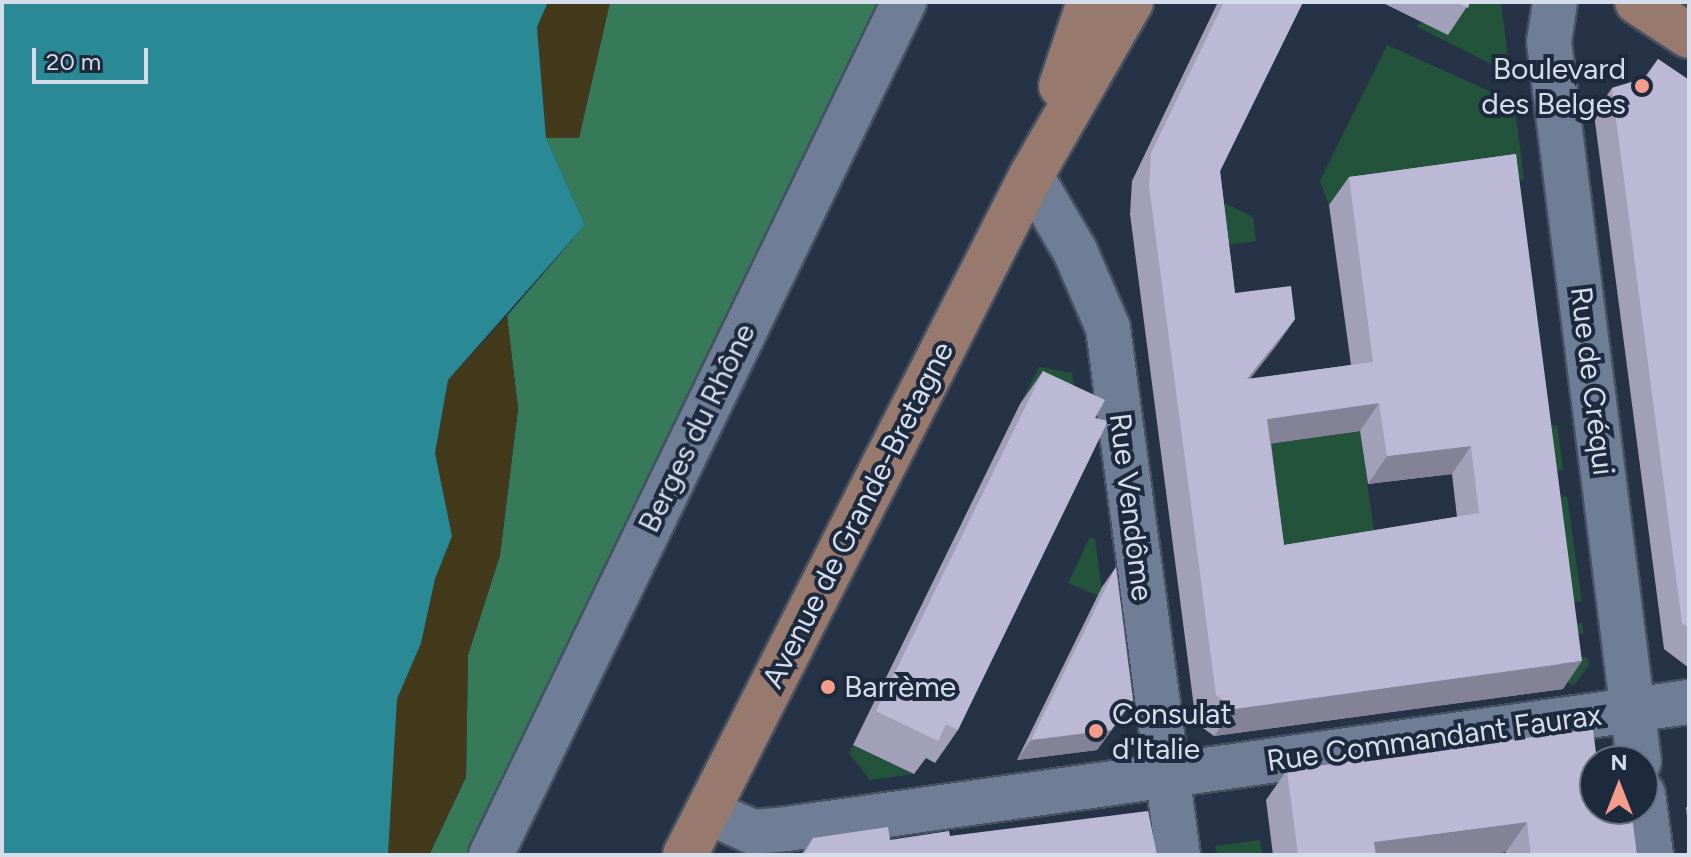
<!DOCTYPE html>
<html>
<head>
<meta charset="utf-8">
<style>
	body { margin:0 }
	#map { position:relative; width:1691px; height:857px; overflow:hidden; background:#263347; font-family:Figtree,sans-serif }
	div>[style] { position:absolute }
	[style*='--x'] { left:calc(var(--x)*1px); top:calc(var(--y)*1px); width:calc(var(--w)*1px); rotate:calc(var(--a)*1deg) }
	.green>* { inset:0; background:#24533c; transform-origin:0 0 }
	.forest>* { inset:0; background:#367a59 }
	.sand>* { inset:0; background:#423a1a }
	.water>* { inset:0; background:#298a96 }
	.roads { filter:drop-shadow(2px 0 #465162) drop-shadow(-2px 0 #465162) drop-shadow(0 2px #465162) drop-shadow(0 -2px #465162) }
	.minor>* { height:44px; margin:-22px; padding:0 22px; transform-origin:22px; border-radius:22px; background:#6f7e96 }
	.major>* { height:44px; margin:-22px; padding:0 22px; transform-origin:22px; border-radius:22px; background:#98796d }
	.wall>* { inset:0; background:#a29fb9 }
	.shaded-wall>* { inset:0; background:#848296 }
	.building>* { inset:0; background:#bcb9d7 }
	.dots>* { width:22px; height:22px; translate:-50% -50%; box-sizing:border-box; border:4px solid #1d293d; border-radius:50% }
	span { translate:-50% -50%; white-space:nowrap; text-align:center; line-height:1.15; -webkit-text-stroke:8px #1d293d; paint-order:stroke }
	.poi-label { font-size:30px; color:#d5ddeb }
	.right { translate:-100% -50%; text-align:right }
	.left { translate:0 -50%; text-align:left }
	.street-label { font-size:30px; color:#d5ddeb }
	.frame { position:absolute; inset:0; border:4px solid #d5ddeb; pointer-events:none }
	.north { position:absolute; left:1579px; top:745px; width:80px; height:80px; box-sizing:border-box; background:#1d293d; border:2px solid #677183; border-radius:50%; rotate:0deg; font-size:22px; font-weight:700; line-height:32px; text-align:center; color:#d5ddeb }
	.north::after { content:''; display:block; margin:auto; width:28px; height:36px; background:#f49d8b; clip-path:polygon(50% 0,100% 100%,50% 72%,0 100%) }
	.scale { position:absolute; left:32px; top:48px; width:116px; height:36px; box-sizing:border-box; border:4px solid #d5ddeb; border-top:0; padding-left:10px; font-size:24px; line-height:28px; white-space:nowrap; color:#d5ddeb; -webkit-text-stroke:6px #1d293d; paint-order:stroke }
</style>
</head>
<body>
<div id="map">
	<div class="green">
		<div style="clip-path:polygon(1465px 2px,1501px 2px,1510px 74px,1416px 26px)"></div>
		<div style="clip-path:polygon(1387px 45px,1514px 102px,1524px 179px,1329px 205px,1320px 181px)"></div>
		<div style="clip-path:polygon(1208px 195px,1253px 217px,1256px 241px,1207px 248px)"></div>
		<div style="clip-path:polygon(1039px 367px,1072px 373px,1081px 434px,1020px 404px)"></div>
		<div style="left:1557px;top:425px;width:45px;height:29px;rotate:82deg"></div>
		<div style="left:1360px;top:431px;width:125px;height:113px;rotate:82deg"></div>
		<div style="left:1567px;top:496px;width:106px;height:30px;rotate:82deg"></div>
		<div style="clip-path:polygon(1090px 537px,1095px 540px,1103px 598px,1068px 583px)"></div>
		<div style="clip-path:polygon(1582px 623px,1584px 633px,1575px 635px,1578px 656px,1588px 658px,1589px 665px,1574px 685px,1569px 684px,1561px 626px)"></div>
		<div style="clip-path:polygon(853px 745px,914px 774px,870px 780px,849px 753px)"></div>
		<div style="clip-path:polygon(1260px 840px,1262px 855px,1217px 855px,1215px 846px)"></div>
	</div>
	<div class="forest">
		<div style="clip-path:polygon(610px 2px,904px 2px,491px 855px,429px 855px,466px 777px,468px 655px,500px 555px,518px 409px,507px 316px,585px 225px,546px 138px,579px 137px)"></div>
	</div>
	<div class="sand">
		<div style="clip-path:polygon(548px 2px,610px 2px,579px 138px,546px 138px,537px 27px)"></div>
		<div style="clip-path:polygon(507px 316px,518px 409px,500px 555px,468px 655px,466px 777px,429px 855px,388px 855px,397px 699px,421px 643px,435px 579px,452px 536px,435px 453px,448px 380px)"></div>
	</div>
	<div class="water">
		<div style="clip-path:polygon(2px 2px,548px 2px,537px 27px,546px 138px,585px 225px,448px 380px,435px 453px,452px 536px,435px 579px,421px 643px,397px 699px,388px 855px,2px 855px)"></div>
	</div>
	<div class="roads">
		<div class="minor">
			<div style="--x:1555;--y:2;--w:40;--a:98.5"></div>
			<div style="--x:1549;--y:42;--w:725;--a:82.87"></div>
			<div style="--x:1031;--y:176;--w:87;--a:59.6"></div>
			<div style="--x:1075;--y:251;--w:84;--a:66.8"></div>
			<div style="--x:1108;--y:328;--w:532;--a:82.43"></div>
			<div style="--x:1643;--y:794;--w:62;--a:82.5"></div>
			<div style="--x:708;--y:812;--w:49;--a:24"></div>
			<div style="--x:753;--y:832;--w:33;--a:-5"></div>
			<div style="--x:786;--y:829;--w:912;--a:-8.01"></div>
			<div style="--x:491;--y:855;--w:948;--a:-64.16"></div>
		</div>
		<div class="major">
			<div style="--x:1637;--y:2;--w:62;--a:33.2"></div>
			<div style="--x:1061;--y:86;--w:89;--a:-71.6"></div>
			<div style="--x:685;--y:855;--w:762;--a:-63"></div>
			<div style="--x:1031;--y:176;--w:201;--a:-60.1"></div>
		</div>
	</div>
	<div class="wall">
		<div style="clip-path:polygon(evenodd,1218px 2px,1303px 2px,1220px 171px,1235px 293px,1295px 319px,1276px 346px,1250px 379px,1351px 365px,1329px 205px,1349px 177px,1516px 154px,1563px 689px,1214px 736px,1196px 723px,1130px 214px,1132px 181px,1218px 2px,1360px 431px,1368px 484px,1452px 474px,1457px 517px,1284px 545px,1271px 443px,1360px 431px)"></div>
		<div style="clip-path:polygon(1381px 2px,1470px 2px,1448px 35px)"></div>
		<div style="clip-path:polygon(1658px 59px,1689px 80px,1689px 668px,1664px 649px,1594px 114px,1612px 88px,1644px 78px)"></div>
		<div style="clip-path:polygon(1043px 371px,1095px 418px,958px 730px,935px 763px,926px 758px,914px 774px,853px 745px,1020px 404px)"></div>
		<div style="clip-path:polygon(1116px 567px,1119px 720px,1097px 750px,1017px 760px,1102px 587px)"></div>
		<div style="clip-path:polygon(1595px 761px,1637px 855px,1506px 855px,1506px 852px,1479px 855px,1273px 855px,1266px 800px,1287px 770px)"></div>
		<div style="clip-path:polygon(1689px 803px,1689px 833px,1686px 808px)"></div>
		<div style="clip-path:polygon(950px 836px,1157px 855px,801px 855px,813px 838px,890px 840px)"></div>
	</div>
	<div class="shaded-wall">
		<div style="clip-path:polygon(1295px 319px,1276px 346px,1227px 407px,1247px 379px)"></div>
		<div style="clip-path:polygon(1379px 403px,1360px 431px,1248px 447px,1267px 419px)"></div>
		<div style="clip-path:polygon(1471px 446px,1452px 474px,1368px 484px,1387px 456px)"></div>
		<div style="clip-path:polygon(1582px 661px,1563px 689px,1214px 736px,1234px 709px)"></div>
		<div style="clip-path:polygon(1133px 700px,1097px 750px,1017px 760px,1031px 740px)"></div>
		<div style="clip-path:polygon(1527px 822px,1506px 852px,1479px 855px,1365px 855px,1374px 842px)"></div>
	</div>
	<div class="building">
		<div style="clip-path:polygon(evenodd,1224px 2px,1303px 2px,1220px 171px,1235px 293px,1291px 286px,1295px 319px,1247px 379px,1373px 362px,1349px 177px,1516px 154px,1582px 661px,1234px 709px,1216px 695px,1149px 186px,1151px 153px,1224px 2px,1379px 403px,1387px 456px,1471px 446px,1479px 513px,1284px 545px,1267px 419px,1379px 403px)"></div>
		<div style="clip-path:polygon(1456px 2px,1470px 2px,1468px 8px)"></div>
		<div style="clip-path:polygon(1658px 59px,1689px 80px,1689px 628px,1682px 623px,1612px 88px,1646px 78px)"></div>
		<div style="clip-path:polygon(1043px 371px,1105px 400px,1095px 418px,1108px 421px,958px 730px,946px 724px,938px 741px,876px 711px)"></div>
		<div style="clip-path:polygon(1116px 567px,1133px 700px,1111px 730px,1031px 740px)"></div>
		<div style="clip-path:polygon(1593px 729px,1597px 761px,1595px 761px,1595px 809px,1631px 809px,1637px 855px,1531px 855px,1527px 822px,1374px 842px,1376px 855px,1298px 855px,1287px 770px)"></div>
		<div style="clip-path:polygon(1148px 811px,1157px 855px,804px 855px,813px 838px,888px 827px,890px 840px,949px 831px,950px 836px)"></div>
	</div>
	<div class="dots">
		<div style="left:1642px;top:86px;background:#f49d8b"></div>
		<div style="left:828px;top:687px;background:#f49d8b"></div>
		<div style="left:1096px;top:731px;background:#f49d8b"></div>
	</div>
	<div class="poi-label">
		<span class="right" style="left:1626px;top:86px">Boulevard<br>des Belges</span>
		<span class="left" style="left:844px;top:687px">Barrème</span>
		<span class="left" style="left:1112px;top:731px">Consulat<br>d'Italie</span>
	</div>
	<div class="street-label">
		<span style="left:1592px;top:381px;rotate:83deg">Rue de Créqui</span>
		<span style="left:697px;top:428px;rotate:-64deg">Berges du Rhône</span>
		<span style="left:1131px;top:507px;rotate:83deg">Rue Vendôme</span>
		<span style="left:858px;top:515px;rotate:-63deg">Avenue de Grande-Bretagne</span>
		<span style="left:1434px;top:738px;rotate:-8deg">Rue Commandant Faurax</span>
	</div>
	<div class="frame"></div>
	<div class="north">N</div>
	<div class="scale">20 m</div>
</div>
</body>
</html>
